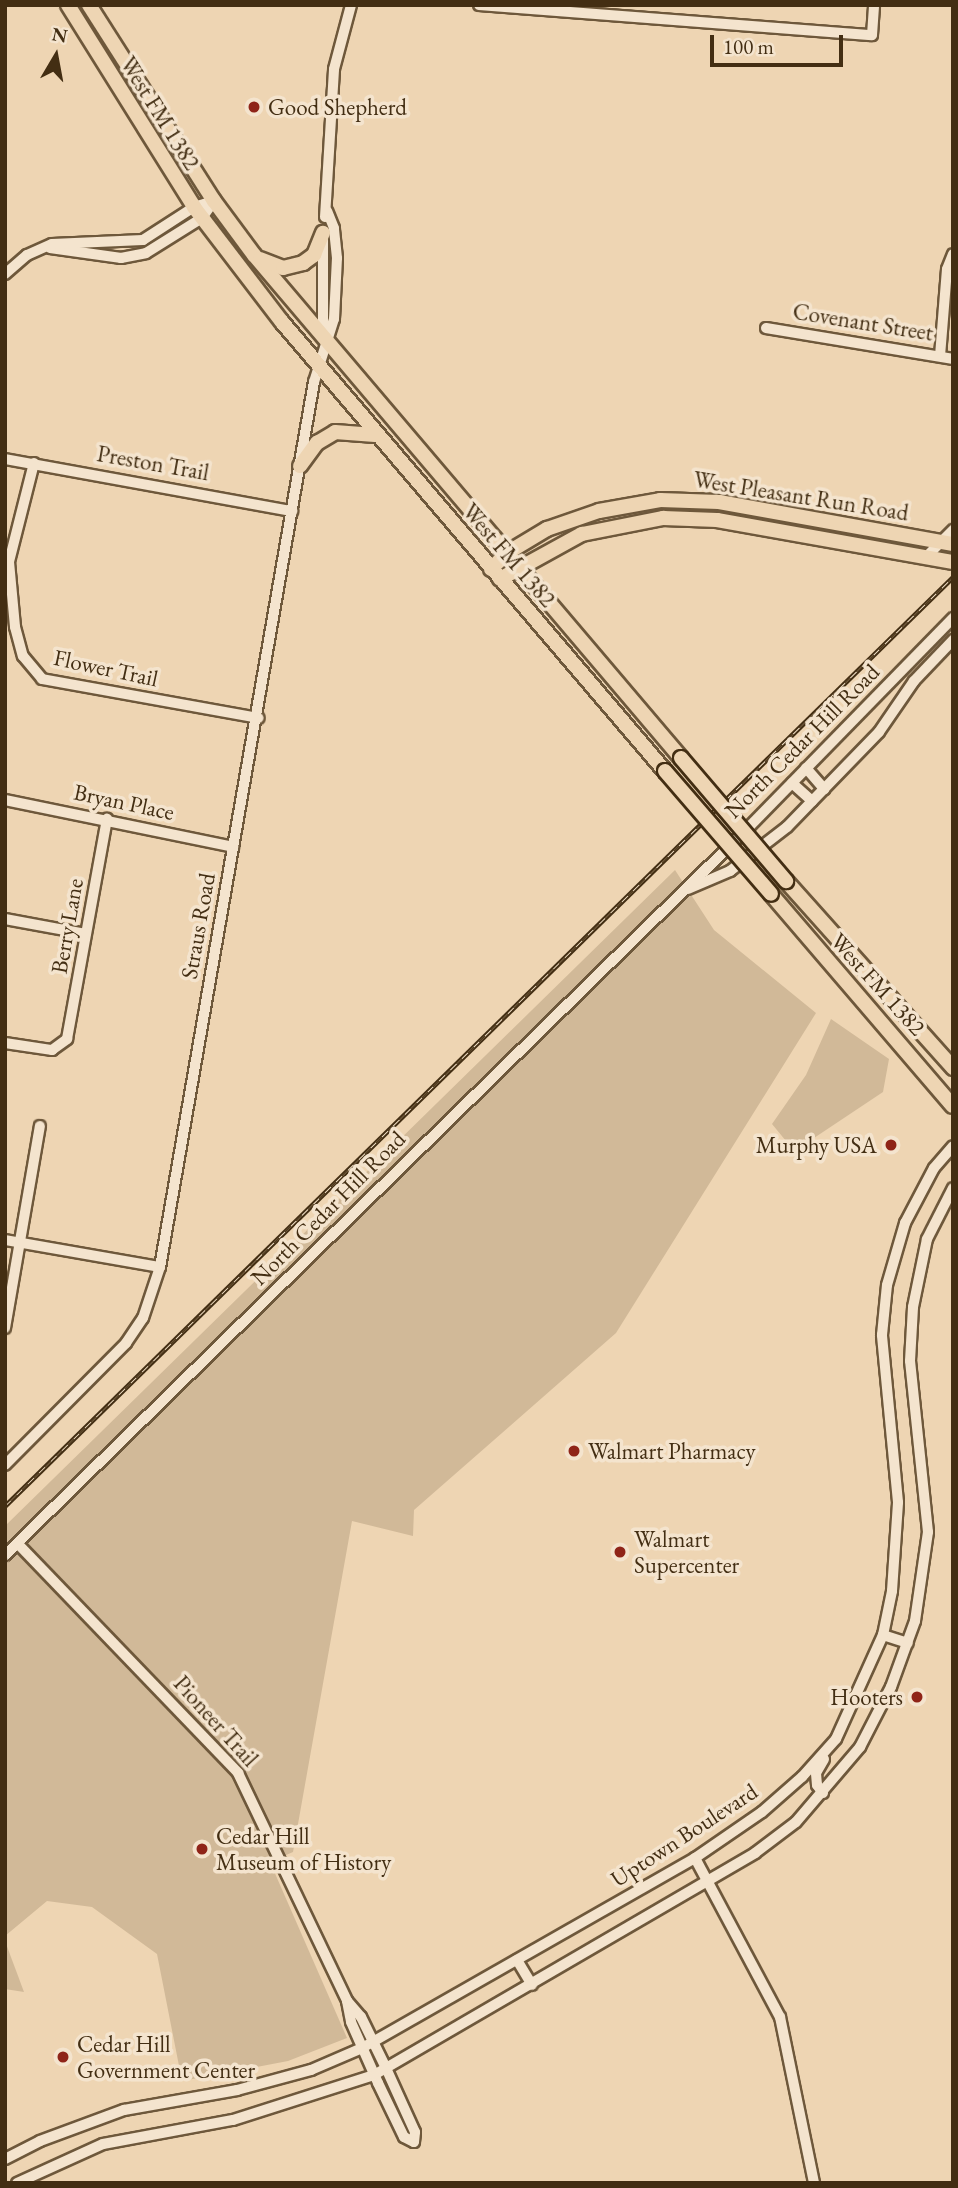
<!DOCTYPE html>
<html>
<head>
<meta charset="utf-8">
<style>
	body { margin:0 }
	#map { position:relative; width:958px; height:2188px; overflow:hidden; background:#eed5b3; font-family:"EB Garamond",serif }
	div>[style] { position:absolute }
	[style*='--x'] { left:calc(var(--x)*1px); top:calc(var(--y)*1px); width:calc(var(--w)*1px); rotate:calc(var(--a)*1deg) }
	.green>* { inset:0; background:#d1b998 }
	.roads { filter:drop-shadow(2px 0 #6e583b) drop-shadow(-2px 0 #6e583b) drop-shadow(0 2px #6e583b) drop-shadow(0 -2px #6e583b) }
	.minor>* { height:10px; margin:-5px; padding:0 5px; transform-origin:5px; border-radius:5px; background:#f4e4ce }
	.major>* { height:14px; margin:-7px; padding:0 7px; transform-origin:7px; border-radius:7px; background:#eed5b3 }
	.rail>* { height:5px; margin-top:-2.5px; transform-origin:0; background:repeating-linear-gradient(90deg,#f4e4ce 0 8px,#432e13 0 16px); box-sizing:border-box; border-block:2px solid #432e13 }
	.bridges { filter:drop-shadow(2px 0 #432e13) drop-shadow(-2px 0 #432e13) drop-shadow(0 2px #432e13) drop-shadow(0 -2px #432e13) }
	.major-bridge>* { height:14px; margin:-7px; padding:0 7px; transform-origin:7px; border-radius:7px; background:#eed5b3 }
	.dots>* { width:19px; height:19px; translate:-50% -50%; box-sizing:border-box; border:4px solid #f4e4ce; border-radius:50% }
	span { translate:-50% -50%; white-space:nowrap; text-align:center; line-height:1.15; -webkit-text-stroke:7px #f4e4ce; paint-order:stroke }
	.poi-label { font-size:23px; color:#432e13 }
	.left { translate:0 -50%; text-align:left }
	.right { translate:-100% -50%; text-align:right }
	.street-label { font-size:23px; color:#432e13 }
	.frame { position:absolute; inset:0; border:7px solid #432e13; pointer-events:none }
	.north { position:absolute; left:21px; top:21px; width:70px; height:70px; -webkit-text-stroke:5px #f4e4ce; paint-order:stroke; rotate:10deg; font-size:19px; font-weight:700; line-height:28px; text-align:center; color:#432e13 }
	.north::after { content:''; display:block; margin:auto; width:24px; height:32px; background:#432e13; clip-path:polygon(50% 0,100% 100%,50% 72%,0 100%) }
	.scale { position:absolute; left:710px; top:35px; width:133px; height:32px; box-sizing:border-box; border:4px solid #432e13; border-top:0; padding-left:9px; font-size:21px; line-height:24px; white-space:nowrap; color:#432e13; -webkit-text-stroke:5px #f4e4ce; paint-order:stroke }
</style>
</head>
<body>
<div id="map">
	<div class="green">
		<div style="clip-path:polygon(675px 870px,714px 930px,816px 1013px,616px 1333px,414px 1510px,413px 1536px,352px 1521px,293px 1852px,270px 1862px,347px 2038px,288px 2061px,182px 2081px,157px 1954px,92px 1907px,47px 1901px,5px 1936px,5px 1526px)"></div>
		<div style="clip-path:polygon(831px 1019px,889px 1059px,883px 1092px,808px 1142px,786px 1141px,772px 1124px,806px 1075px)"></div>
		<div style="clip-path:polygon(5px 1941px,24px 1992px,5px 1989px)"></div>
	</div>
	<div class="roads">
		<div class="minor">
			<div style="--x:479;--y:5;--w:394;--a:4.4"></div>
			<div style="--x:872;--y:35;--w:30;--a:-86"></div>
			<div style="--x:325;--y:217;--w:148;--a:-86.5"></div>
			<div style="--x:334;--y:69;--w:66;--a:-75.1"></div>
			<div style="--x:323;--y:240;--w:95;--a:90"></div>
			<div style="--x:50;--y:248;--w:72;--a:8"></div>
			<div style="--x:121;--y:258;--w:25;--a:-11"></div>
			<div style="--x:146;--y:253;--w:66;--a:-32"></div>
			<div style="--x:202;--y:218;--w:21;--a:-55"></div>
			<div style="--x:5;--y:274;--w:29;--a:-41"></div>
			<div style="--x:27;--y:255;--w:27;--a:-24"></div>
			<div style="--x:52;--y:244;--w:91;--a:-2.5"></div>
			<div style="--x:143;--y:240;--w:61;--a:-32.9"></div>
			<div style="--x:194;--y:207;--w:21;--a:-17"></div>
			<div style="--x:766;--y:328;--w:190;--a:9.4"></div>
			<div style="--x:940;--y:356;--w:87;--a:-85.4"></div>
			<div style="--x:947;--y:269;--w:16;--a:-68"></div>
			<div style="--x:5;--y:459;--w:292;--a:10.3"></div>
			<div style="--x:34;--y:463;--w:102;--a:104.2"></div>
			<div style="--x:9;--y:562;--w:65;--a:84.7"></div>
			<div style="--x:15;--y:627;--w:30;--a:75"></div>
			<div style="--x:23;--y:656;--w:30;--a:50"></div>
			<div style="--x:42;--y:679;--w:220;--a:10.2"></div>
			<div style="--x:927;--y:556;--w:37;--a:-45"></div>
			<div style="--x:806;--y:768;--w:28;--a:49"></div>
			<div style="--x:792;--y:783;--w:27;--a:42"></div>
			<div style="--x:5;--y:800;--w:233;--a:11.6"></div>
			<div style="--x:688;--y:889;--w:46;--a:-23.2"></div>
			<div style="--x:730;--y:871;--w:72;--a:-37.7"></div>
			<div style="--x:787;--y:827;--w:132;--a:-45.9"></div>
			<div style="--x:879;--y:732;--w:62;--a:-55.5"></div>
			<div style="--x:914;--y:681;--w:57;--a:-46.4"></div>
			<div style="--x:5;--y:919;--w:82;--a:10.5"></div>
			<div style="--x:5;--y:1043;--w:48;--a:8.5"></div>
			<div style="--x:52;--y:1050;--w:19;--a:-36"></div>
			<div style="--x:67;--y:1039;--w:224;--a:-79.7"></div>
			<div style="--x:5;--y:1240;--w:157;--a:9.9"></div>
			<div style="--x:5;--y:1328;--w:205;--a:-80.2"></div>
			<div style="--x:5;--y:1465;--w:172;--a:-45.2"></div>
			<div style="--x:126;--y:1343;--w:30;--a:-56"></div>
			<div style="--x:143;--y:1318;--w:54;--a:-71.6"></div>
			<div style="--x:160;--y:1267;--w:898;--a:-80.13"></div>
			<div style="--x:314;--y:382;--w:66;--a:-72.4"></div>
			<div style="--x:334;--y:319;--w:61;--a:-87.2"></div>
			<div style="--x:337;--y:258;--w:30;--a:-96"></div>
			<div style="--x:334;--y:228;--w:18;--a:-112"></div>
			<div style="--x:18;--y:1544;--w:318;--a:46.1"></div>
			<div style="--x:238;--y:1773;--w:253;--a:64.4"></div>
			<div style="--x:347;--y:2001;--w:21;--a:79"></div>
			<div style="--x:351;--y:2022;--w:67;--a:66.1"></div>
			<div style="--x:378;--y:2083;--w:60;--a:64.3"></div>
			<div style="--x:404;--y:2137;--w:11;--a:27"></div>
			<div style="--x:414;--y:2142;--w:10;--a:-84"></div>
			<div style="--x:415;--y:2132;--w:70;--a:-114.4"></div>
			<div style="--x:386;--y:2068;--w:57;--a:-116.1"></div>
			<div style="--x:361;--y:2017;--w:21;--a:-131"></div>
			<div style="--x:5;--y:1555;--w:1041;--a:-44.38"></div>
			<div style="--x:749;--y:827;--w:292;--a:-45.7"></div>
			<div style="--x:883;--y:1635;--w:26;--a:18"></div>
			<div style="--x:823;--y:1793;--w:10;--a:-127"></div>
			<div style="--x:817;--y:1785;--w:12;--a:-95"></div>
			<div style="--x:816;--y:1773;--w:16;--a:-60"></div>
			<div style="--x:695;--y:1858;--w:180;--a:61.9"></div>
			<div style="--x:780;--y:2017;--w:169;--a:78.4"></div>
			<div style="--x:517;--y:1960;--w:29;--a:59"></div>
			<div style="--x:5;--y:2159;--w:39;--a:-27"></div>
			<div style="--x:40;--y:2141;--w:90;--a:-20.3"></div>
			<div style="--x:124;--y:2110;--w:115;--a:-10"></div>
			<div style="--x:237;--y:2090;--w:77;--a:-15.1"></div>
			<div style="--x:311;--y:2070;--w:56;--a:-23.3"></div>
			<div style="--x:362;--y:2048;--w:383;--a:-29.7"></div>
			<div style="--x:695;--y:1858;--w:81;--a:-34.5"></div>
			<div style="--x:762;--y:1812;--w:53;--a:-41.2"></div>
			<div style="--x:802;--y:1777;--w:51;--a:-48.2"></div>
			<div style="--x:836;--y:1739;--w:114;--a:-65.7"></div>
			<div style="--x:883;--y:1635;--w:45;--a:-78.4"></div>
			<div style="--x:892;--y:1591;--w:89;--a:-86.1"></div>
			<div style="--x:898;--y:1502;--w:168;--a:-95.5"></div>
			<div style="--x:882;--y:1335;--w:50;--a:-84.3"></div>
			<div style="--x:887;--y:1285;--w:65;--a:-73.8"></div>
			<div style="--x:905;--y:1223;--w:62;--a:-62.2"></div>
			<div style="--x:934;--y:1168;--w:29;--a:-49"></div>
			<div style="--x:17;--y:2183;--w:94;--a:-24.4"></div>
			<div style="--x:103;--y:2144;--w:132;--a:-10.5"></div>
			<div style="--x:233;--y:2120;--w:148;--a:-17.7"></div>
			<div style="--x:374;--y:2075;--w:441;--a:-30.2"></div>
			<div style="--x:755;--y:1853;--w:51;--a:-37.1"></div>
			<div style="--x:796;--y:1822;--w:99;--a:-49.5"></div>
			<div style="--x:860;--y:1747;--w:68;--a:-62.7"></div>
			<div style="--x:891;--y:1687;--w:70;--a:-70"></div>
			<div style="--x:915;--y:1621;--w:90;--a:-81.7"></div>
			<div style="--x:928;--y:1532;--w:172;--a:-96"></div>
			<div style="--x:910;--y:1361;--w:54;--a:-86.8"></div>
			<div style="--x:913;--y:1307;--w:69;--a:-78.4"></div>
			<div style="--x:927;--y:1239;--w:57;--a:-63"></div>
		</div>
		<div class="major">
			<div style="--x:68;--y:5;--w:238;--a:58"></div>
			<div style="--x:194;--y:207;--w:145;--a:52.6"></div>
			<div style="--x:282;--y:322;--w:590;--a:49.54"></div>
			<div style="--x:89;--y:5;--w:232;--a:57.5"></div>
			<div style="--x:214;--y:201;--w:67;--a:53.5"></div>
			<div style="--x:254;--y:255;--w:660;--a:49.67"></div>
			<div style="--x:260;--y:259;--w:25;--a:21"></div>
			<div style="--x:283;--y:268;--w:21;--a:-14"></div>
			<div style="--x:303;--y:263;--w:14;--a:-36"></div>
			<div style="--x:314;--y:255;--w:24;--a:-68"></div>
			<div style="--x:300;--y:466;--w:29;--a:-54"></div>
			<div style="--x:317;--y:443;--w:21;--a:-31"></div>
			<div style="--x:335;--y:432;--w:40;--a:4.3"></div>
			<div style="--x:491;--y:569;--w:23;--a:-45"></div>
			<div style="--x:507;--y:553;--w:47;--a:-31"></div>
			<div style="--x:547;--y:529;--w:55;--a:-19.1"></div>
			<div style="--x:599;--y:511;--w:62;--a:-10.2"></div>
			<div style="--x:660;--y:500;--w:59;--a:1.9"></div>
			<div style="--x:719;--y:502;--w:238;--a:10.2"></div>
			<div style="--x:500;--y:579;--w:94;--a:-28.8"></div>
			<div style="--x:582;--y:534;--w:83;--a:-11.2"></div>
			<div style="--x:663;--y:518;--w:54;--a:2.1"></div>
			<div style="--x:717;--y:520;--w:240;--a:10.1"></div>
			<div style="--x:786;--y:881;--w:251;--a:48.2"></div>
			<div style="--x:771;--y:894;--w:279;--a:49.4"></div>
		</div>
	</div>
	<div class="rail">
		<div style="--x:5;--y:1506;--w:1327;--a:-44.42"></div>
	</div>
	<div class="bridges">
		<div class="major-bridge">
			<div style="--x:681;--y:758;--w:162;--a:49.5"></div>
			<div style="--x:665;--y:771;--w:162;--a:49.2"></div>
		</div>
	</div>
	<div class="dots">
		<div style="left:254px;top:107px;background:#8f2418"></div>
		<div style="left:891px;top:1145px;background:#8f2418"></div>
		<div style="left:574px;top:1451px;background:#8f2418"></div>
		<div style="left:620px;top:1552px;background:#8f2418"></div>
		<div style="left:917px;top:1697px;background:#8f2418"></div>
		<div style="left:202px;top:1849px;background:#8f2418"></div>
		<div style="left:63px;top:2057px;background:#8f2418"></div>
	</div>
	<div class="poi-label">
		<span class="left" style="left:268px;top:107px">Good Shepherd</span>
		<span class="right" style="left:877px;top:1145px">Murphy USA</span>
		<span class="left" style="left:588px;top:1451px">Walmart Pharmacy</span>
		<span class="left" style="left:634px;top:1552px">Walmart<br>Supercenter</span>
		<span class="right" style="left:903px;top:1697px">Hooters</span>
		<span class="left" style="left:216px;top:1849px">Cedar Hill<br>Museum of History</span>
		<span class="left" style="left:77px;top:2057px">Cedar Hill<br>Government Center</span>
	</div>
	<div class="street-label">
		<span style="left:160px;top:113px;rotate:58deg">West FM 1382</span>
		<span style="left:863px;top:322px;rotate:9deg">Covenant Street</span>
		<span style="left:153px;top:463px;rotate:10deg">Preston Trail</span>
		<span style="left:801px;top:496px;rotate:9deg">West Pleasant Run Road</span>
		<span style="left:509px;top:555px;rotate:49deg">West FM 1382</span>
		<span style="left:106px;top:668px;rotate:12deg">Flower Trail</span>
		<span style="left:802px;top:741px;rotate:-45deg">North Cedar Hill Road</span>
		<span style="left:124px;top:802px;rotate:12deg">Bryan Place</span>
		<span style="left:67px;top:926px;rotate:-80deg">Berry Lane</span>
		<span style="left:198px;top:926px;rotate:-80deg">Straus Road</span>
		<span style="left:878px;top:984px;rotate:48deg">West FM 1382</span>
		<span style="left:328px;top:1208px;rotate:-45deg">North Cedar Hill Road</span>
		<span style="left:216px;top:1721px;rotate:48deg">Pioneer Trail</span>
		<span style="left:684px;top:1835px;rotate:-33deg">Uptown Boulevard</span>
	</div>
	<div class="frame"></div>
	<div class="north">N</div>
	<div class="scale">100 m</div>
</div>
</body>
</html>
